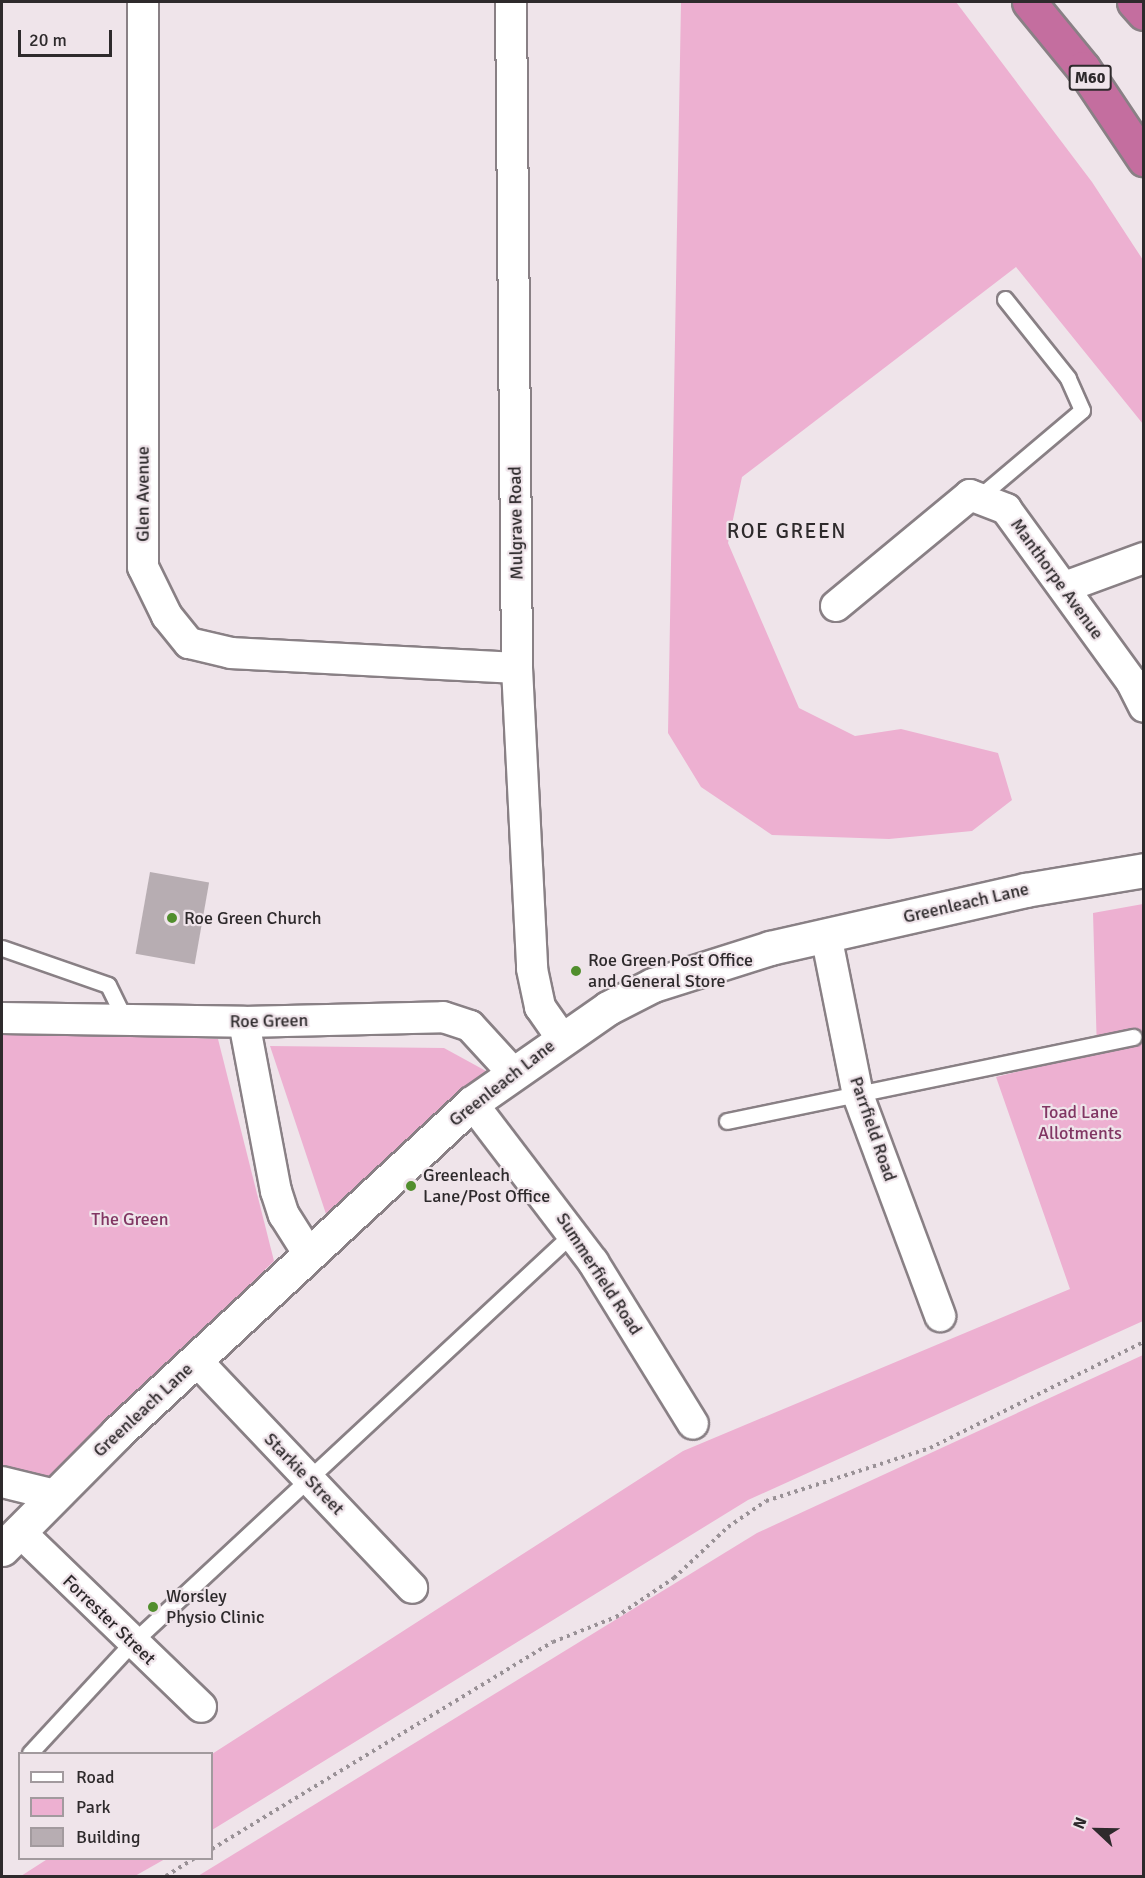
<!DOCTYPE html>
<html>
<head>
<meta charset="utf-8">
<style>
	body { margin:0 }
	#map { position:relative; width:1145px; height:1878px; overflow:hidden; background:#efe4ea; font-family:Signika,sans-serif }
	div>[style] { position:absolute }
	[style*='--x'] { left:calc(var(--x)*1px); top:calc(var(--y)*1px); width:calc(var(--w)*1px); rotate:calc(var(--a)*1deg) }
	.green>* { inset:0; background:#edb0d1 }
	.building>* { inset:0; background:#b7adb2; transform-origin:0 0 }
	.path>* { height:4px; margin-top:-2px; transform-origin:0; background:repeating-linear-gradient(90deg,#999196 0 3px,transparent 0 7.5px) }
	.roads { filter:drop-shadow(2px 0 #898085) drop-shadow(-2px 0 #898085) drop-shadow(0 2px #898085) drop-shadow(0 -2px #898085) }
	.service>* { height:15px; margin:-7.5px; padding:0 7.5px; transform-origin:7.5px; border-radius:7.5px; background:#fff }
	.minor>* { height:30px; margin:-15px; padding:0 15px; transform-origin:15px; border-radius:15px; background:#fff }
	.tertiary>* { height:33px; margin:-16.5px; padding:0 16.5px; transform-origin:16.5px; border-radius:16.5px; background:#fff }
	.motorway>* { height:33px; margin:-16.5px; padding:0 16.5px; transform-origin:16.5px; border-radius:16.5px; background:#c46e9f }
	.dots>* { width:16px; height:16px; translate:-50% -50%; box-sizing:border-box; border:3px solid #efe4ea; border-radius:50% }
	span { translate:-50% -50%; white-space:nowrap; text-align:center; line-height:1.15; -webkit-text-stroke:4.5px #efe4ea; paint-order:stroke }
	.shield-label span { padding:2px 4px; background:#efe4ea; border:2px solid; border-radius:4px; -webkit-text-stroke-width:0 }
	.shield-label { font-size:16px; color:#2e2a2c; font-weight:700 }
	.street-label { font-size:18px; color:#2e2a2c }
	.poi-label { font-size:18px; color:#2e2a2c }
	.left { translate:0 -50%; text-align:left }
	.park-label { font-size:18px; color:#813663 }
	.quarter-label { font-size:21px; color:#2e2a2c; letter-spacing:1.5px }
	.frame { position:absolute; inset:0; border:3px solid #2e2a2c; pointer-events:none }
	.legend { position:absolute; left:18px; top:1752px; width:195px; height:108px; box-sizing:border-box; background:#efe4ea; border:2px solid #a29a9e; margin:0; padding:8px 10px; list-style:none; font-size:18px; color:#2e2a2c }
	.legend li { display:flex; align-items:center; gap:12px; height:30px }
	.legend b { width:30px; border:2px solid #a29a9e }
	.north { position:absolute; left:1067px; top:1800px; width:60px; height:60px; -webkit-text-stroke:4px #efe4ea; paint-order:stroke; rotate:292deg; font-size:16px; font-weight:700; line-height:24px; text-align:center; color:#2e2a2c }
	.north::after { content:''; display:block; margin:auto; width:21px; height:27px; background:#2e2a2c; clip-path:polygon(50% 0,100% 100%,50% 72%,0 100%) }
	.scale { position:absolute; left:18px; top:30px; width:94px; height:27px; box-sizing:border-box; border:3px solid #2e2a2c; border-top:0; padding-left:8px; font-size:18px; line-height:21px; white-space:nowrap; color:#2e2a2c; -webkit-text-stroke:4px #efe4ea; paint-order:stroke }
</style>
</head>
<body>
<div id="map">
	<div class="green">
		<div style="clip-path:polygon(681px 2px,956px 2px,1092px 182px,1143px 260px,1143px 424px,1016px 267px,742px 477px,728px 543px,799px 708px,855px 736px,901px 729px,998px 753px,1012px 800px,972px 831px,889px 839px,772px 835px,701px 787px,668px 733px)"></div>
		<div style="clip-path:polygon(1143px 904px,1143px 1321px,748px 1500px,212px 1830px,212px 1754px,683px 1451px,1070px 1289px,996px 1077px,1097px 1052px,1093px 913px)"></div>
		<div style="clip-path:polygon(2px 1029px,218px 1039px,274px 1261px,52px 1477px,2px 1465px)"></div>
		<div style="clip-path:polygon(270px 1046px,444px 1048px,486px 1071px,326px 1214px)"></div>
		<div style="clip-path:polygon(1143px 1355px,1143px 1876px,198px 1876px,757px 1533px)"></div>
		<div style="clip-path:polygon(49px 1858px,165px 1858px,165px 1859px,135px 1876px,21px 1876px)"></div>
	</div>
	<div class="building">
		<div style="left:150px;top:872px;width:60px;height:83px;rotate:10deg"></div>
	</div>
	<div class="path">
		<div style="--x:212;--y:1849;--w:399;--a:-31.3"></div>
		<div style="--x:553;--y:1642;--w:68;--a:-21.6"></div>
		<div style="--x:616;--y:1617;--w:70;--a:-33.9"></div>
		<div style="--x:674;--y:1578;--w:74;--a:-43.4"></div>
		<div style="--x:728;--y:1527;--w:46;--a:-34.4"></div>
		<div style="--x:766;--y:1501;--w:172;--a:-17.9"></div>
		<div style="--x:930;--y:1448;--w:239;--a:-26.4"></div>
		<div style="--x:166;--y:1876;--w:34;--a:-32"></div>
	</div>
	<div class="roads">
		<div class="service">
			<div style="--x:978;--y:498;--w:136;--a:-40.2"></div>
			<div style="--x:1082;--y:410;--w:35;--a:-114"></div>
			<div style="--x:1068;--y:378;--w:101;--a:-128.6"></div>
			<div style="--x:2;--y:948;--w:112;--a:19.2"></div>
			<div style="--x:108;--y:985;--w:39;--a:64"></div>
			<div style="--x:727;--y:1121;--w:415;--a:-11.7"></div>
			<div style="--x:30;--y:1753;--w:150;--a:-47.2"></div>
			<div style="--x:132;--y:1643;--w:602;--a:-42.91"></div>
		</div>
		<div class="minor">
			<div style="--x:143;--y:2;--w:565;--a:90"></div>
			<div style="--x:143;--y:567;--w:55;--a:63.9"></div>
			<div style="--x:167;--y:616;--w:35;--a:51"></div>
			<div style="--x:189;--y:643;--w:43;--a:13.4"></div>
			<div style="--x:231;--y:653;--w:286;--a:3"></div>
			<div style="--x:511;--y:2;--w:666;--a:89.48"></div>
			<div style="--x:517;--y:668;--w:301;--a:87.1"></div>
			<div style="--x:532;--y:969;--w:39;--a:78"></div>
			<div style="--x:540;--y:1007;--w:37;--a:55"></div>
			<div style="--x:1065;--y:587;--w:84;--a:-20.2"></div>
			<div style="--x:836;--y:606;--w:174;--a:-39.6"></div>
			<div style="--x:970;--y:495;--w:39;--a:21"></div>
			<div style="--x:1006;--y:509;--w:213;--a:54"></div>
			<div style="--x:1131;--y:681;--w:29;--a:63"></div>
			<div style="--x:826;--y:935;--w:163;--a:78.7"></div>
			<div style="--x:858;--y:1095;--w:236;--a:69.6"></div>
			<div style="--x:2;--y:1018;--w:242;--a:0.9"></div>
			<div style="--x:244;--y:1022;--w:199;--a:-1.4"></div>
			<div style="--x:443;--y:1017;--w:28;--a:18"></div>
			<div style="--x:470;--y:1026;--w:64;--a:47.5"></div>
			<div style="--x:244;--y:1022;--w:172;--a:79.3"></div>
			<div style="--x:276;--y:1191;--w:25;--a:72"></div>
			<div style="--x:284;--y:1215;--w:45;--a:57.7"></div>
			<div style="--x:472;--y:1103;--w:200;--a:52.7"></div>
			<div style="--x:593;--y:1262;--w:190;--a:58.3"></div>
			<div style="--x:196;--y:1360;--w:314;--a:46.5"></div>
			<div style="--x:2;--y:1482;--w:55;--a:13.8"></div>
			<div style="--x:19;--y:1531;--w:253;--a:44"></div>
		</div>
		<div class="tertiary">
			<div style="--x:2;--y:1549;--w:163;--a:-45.2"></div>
			<div style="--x:117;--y:1433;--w:485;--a:-42.9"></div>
			<div style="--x:472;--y:1103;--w:166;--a:-34.9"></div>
			<div style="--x:608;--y:1008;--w:51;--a:-27.1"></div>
			<div style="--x:653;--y:985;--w:123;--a:-17.5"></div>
			<div style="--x:770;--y:948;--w:262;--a:-12.8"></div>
			<div style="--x:1025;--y:890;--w:121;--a:-9.5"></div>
		</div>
		<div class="motorway">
			<div style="--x:1029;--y:2;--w:85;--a:50.7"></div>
			<div style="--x:1083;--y:68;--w:110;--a:56.2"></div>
			<div style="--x:1134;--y:2;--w:15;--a:48"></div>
		</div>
	</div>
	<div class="dots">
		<div style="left:172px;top:918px;background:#518e2d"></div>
		<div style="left:576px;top:971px;background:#518e2d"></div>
		<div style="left:411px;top:1186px;background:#518e2d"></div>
		<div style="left:153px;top:1607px;background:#518e2d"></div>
	</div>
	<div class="shield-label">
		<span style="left:1090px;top:78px">M60</span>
	</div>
	<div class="street-label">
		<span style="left:143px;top:494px;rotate:-90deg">Glen Avenue</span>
		<span style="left:516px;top:523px;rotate:-91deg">Mulgrave Road</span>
		<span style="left:1057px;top:579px;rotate:54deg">Manthorpe Avenue</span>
		<span style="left:966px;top:903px;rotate:-13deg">Greenleach Lane</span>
		<span style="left:269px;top:1021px;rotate:-1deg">Roe Green</span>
		<span style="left:502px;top:1083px;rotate:-38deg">Greenleach Lane</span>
		<span style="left:873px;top:1129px;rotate:71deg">Parrfield Road</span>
		<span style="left:599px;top:1274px;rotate:57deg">Summerfield Road</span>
		<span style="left:143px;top:1410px;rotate:-43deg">Greenleach Lane</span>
		<span style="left:304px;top:1474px;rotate:46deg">Starkie Street</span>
		<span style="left:109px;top:1620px;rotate:44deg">Forrester Street</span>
	</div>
	<div class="poi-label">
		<span class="left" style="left:184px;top:918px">Roe Green Church</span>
		<span class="left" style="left:588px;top:971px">Roe Green Post Office<br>and General Store</span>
		<span class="left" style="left:423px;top:1186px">Greenleach<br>Lane/Post Office</span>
		<span class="left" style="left:166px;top:1607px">Worsley<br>Physio Clinic</span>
	</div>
	<div class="park-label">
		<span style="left:1080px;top:1123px">Toad Lane<br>Allotments</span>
		<span style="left:130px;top:1219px">The Green</span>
	</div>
	<div class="quarter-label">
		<span style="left:787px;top:531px">ROE GREEN</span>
	</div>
	<div class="frame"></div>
	<ul class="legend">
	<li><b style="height:8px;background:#fff"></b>Road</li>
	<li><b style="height:16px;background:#edb0d1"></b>Park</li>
	<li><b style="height:16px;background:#b7adb2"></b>Building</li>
	</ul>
	<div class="north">N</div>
	<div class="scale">20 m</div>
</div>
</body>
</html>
